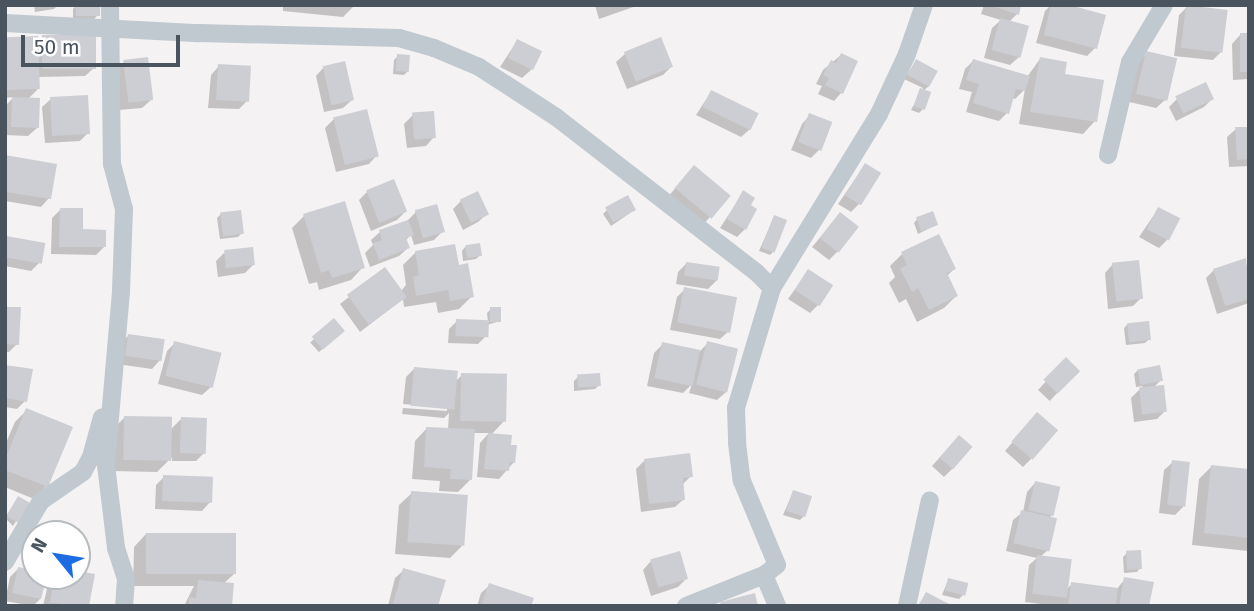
<!DOCTYPE html>
<html>
<head>
<meta charset="utf-8">
<style>
	body { margin:0 }
	#map { position:relative; width:1254px; height:611px; overflow:hidden; background:#f4f2f2; font-family:"Fira Sans",sans-serif }
	div>[style] { position:absolute }
	[style*='--x'] { left:calc(var(--x)*1px); top:calc(var(--y)*1px); width:calc(var(--w)*1px); rotate:calc(var(--a)*1deg) }
	.shadow>* { inset:0; background:#0003; transform-origin:0 0 }
	.building>* { inset:0; background:#ccced4; transform-origin:0 0 }
	.minor>* { height:18px; margin:-9px; padding:0 9px; transform-origin:9px; border-radius:9px; background:#c0c8d0 }
	span { translate:-50% -50%; white-space:nowrap; text-align:center; line-height:1.15; -webkit-text-stroke:5px #fff; paint-order:stroke }
	.frame { position:absolute; inset:0; border:7px solid #49545f; pointer-events:none }
	.north { position:absolute; left:21px; top:520px; width:70px; height:70px; box-sizing:border-box; background:#fff; border:2px solid #b6bbbf; border-radius:50%; rotate:300deg; font-size:19px; font-weight:700; line-height:28px; text-align:center; color:#49545f }
	.north::after { content:''; display:block; margin:auto; width:24px; height:32px; background:#1c6ce3; clip-path:polygon(50% 0,100% 100%,50% 72%,0 100%) }
	.scale { position:absolute; left:21px; top:35px; width:159px; height:32px; box-sizing:border-box; border:4px solid #49545f; border-top:0; padding-left:9px; font-size:21px; line-height:24px; white-space:nowrap; color:#49545f; -webkit-text-stroke:5px #fff; paint-order:stroke }
</style>
</head>
<body>
<div id="map">
	<div class="shadow">
		<div style="clip-path:polygon(34px 5px,58px 5px,54px 9px,35px 12px)"></div>
		<div style="clip-path:polygon(77px 5px,98px 15px,94px 19px,73px 19px,73px 9px)"></div>
		<div style="clip-path:polygon(283px 5px,355px 5px,343px 17px,283px 11px)"></div>
		<div style="clip-path:polygon(595px 5px,639px 5px,599px 19px)"></div>
		<div style="clip-path:polygon(984px 5px,1020px 5px,1017px 14px,1009px 22px,1019px 57px,1010px 65px,984px 58px,992px 28px,1001px 20px,981px 14px)"></div>
		<div style="clip-path:polygon(1051px 5px,1063px 5px,1095px 48px,1087px 56px,1036px 43px,1045px 11px)"></div>
		<div style="clip-path:polygon(1187px 7px,1221px 52px,1213px 60px,1174px 56px,1179px 15px)"></div>
		<div style="clip-path:polygon(1240px 35px,1249px 35px,1249px 79px,1233px 80px,1232px 44px)"></div>
		<div style="clip-path:polygon(43px 37px,94px 68px,85px 76px,38px 77px,39px 88px,28px 99px,37px 128px,28px 136px,5px 135px,5px 106px,14px 97px,5px 98px,5px 40px,37px 43px)"></div>
		<div style="clip-path:polygon(660px 39px,671px 67px,663px 75px,627px 89px,616px 62px,625px 54px)"></div>
		<div style="clip-path:polygon(517px 41px,531px 70px,522px 78px,500px 67px)"></div>
		<div style="clip-path:polygon(1147px 53px,1165px 100px,1156px 108px,1129px 102px,1138px 61px)"></div>
		<div style="clip-path:polygon(841px 55px,842px 92px,834px 101px,818px 94px,822px 86px,816px 84px,823px 70px)"></div>
		<div style="clip-path:polygon(398px 56px,408px 71px,404px 75px,393px 74px,394px 60px)"></div>
		<div style="clip-path:polygon(1040px 59px,1063px 75px,1095px 121px,1083px 134px,1019px 124px,1025px 89px,1015px 99px,1012px 98px,1007px 113px,999px 121px,966px 112px,972px 92px,959px 89px,965px 69px,973px 61px,1027px 77px)"></div>
		<div style="clip-path:polygon(916px 61px,929px 86px,923px 91px,923px 109px,919px 113px,911px 110px,923px 88px,904px 79px)"></div>
		<div style="clip-path:polygon(124px 62px,151px 100px,142px 108px,119px 110px,116px 70px)"></div>
		<div style="clip-path:polygon(219px 66px,247px 101px,239px 109px,208px 108px,211px 75px)"></div>
		<div style="clip-path:polygon(324px 67px,352px 100px,343px 108px,324px 112px,316px 76px)"></div>
		<div style="clip-path:polygon(711px 92px,750px 129px,741px 137px,696px 115px)"></div>
		<div style="clip-path:polygon(51px 99px,88px 133px,80px 141px,45px 143px,42px 107px)"></div>
		<div style="clip-path:polygon(1177px 99px,1212px 99px,1204px 107px,1176px 121px,1169px 107px)"></div>
		<div style="clip-path:polygon(365px 111px,377px 155px,369px 164px,336px 172px,325px 128px,333px 120px)"></div>
		<div style="clip-path:polygon(413px 115px,434px 137px,426px 146px,407px 148px,404px 124px)"></div>
		<div style="clip-path:polygon(810px 115px,819px 150px,811px 158px,791px 150px,802px 124px)"></div>
		<div style="clip-path:polygon(1249px 128px,1249px 166px,1229px 167px,1227px 137px,1236px 129px)"></div>
		<div style="clip-path:polygon(5px 157px,49px 198px,41px 207px,5px 201px)"></div>
		<div style="clip-path:polygon(865px 165px,859px 204px,851px 212px,838px 204px)"></div>
		<div style="clip-path:polygon(686px 175px,710px 217px,702px 226px,668px 197px)"></div>
		<div style="clip-path:polygon(367px 192px,405px 212px,397px 220px,371px 231px,359px 200px)"></div>
		<div style="clip-path:polygon(743px 193px,750px 204px,745px 229px,737px 237px,720px 228px)"></div>
		<div style="clip-path:polygon(461px 201px,487px 214px,478px 222px,463px 230px,453px 209px)"></div>
		<div style="clip-path:polygon(1158px 209px,1167px 240px,1159px 248px,1139px 237px)"></div>
		<div style="clip-path:polygon(60px 210px,81px 231px,104px 247px,96px 255px,51px 254px,52px 218px)"></div>
		<div style="clip-path:polygon(607px 210px,630px 213px,611px 226px,603px 214px)"></div>
		<div style="clip-path:polygon(416px 212px,443px 231px,434px 240px,414px 245px,411px 235px,405px 241px,408px 248px,399px 256px,370px 267px,365px 253px,373px 245px,371px 240px,380px 232px,407px 221px)"></div>
		<div style="clip-path:polygon(221px 214px,242px 233px,238px 237px,220px 239px,217px 218px)"></div>
		<div style="clip-path:polygon(840px 214px,837px 252px,829px 260px,812px 247px)"></div>
		<div style="clip-path:polygon(304px 216px,363px 267px,351px 280px,319px 290px,317px 282px,309px 284px,292px 228px)"></div>
		<div style="clip-path:polygon(774px 217px,773px 252px,770px 255px,759px 251px)"></div>
		<div style="clip-path:polygon(917px 219px,936px 225px,918px 234px,914px 223px)"></div>
		<div style="clip-path:polygon(7px 238px,39px 263px,31px 271px,5px 266px)"></div>
		<div style="clip-path:polygon(465px 247px,480px 255px,476px 259px,463px 261px,462px 251px)"></div>
		<div style="clip-path:polygon(416px 252px,458px 267px,472px 296px,459px 309px,438px 313px,436px 302px,404px 307px,403px 299px,360px 332px,340px 304px,385px 269px,401px 291px,406px 285px,403px 265px)"></div>
		<div style="clip-path:polygon(224px 253px,254px 264px,245px 273px,218px 277px,216px 261px)"></div>
		<div style="clip-path:polygon(902px 254px,954px 269px,947px 276px,956px 296px,944px 308px,917px 322px,906px 299px,899px 303px,889px 283px,895px 277px,890px 266px)"></div>
		<div style="clip-path:polygon(1245px 261px,1249px 272px,1249px 303px,1217px 314px,1206px 278px,1214px 270px)"></div>
		<div style="clip-path:polygon(686px 264px,717px 280px,708px 289px,676px 284px,678px 272px)"></div>
		<div style="clip-path:polygon(1113px 264px,1141px 298px,1133px 306px,1108px 309px,1105px 273px)"></div>
		<div style="clip-path:polygon(808px 271px,818px 305px,810px 313px,788px 299px)"></div>
		<div style="clip-path:polygon(685px 289px,729px 331px,720px 339px,670px 330px,677px 297px)"></div>
		<div style="clip-path:polygon(5px 308px,17px 344px,9px 352px,5px 352px)"></div>
		<div style="clip-path:polygon(491px 309px,500px 321px,487px 325px,486px 336px,478px 344px,448px 343px,449px 329px,457px 321px,488px 322px,487px 313px)"></div>
		<div style="left:334px;top:321px;width:13px;height:32px;rotate:48deg"></div>
		<div style="clip-path:polygon(1128px 324px,1149px 339px,1145px 343px,1126px 345px,1124px 328px)"></div>
		<div style="clip-path:polygon(128px 336px,160px 360px,152px 369px,117px 364px,120px 344px)"></div>
		<div style="clip-path:polygon(175px 343px,211px 387px,202px 395px,158px 384px,167px 351px)"></div>
		<div style="clip-path:polygon(708px 343px,726px 392px,717px 400px,689px 393px,692px 384px,683px 393px,647px 386px,654px 353px,663px 344px,699px 352px)"></div>
		<div style="left:1066px;top:360px;width:16px;height:41px;rotate:43deg"></div>
		<div style="clip-path:polygon(5px 366px,25px 401px,17px 409px,5px 407px)"></div>
		<div style="clip-path:polygon(414px 369px,455px 382px,462px 375px,504px 421px,491px 435px,510px 446px,514px 462px,499px 479px,477px 477px,480px 443px,489px 433px,473px 433px,470px 480px,458px 492px,439px 491px,440px 481px,412px 479px,415px 441px,427px 428px,448px 429px,449px 413px,444px 418px,402px 414px,403px 408px,447px 411px,447px 408px,403px 404px,406px 377px)"></div>
		<div style="clip-path:polygon(1138px 370px,1161px 380px,1153px 388px,1165px 411px,1157px 419px,1134px 422px,1131px 398px,1143px 386px,1136px 387px,1134px 374px)"></div>
		<div style="clip-path:polygon(578px 377px,599px 385px,595px 389px,574px 391px,574px 381px)"></div>
		<div style="clip-path:polygon(27px 410px,70px 428px,46px 486px,34px 499px,5px 487px,5px 445px,15px 422px)"></div>
		<div style="clip-path:polygon(124px 418px,170px 430px,181px 419px,204px 453px,196px 461px,172px 461px,172px 457px,157px 472px,111px 471px,112px 430px)"></div>
		<div style="clip-path:polygon(1029px 423px,1032px 458px,1023px 467px,1005px 451px)"></div>
		<div style="clip-path:polygon(951px 445px,952px 469px,944px 477px,932px 466px)"></div>
		<div style="clip-path:polygon(644px 461px,691px 476px,682px 485px,684px 499px,675px 507px,641px 512px,636px 469px)"></div>
		<div style="clip-path:polygon(1173px 462px,1183px 507px,1175px 515px,1159px 513px,1164px 470px)"></div>
		<div style="clip-path:polygon(1211px 467px,1249px 471px,1248px 551px,1192px 545px,1199px 479px)"></div>
		<div style="clip-path:polygon(164px 477px,210px 502px,202px 511px,155px 509px,156px 485px)"></div>
		<div style="clip-path:polygon(1035px 483px,1053px 514px,1049px 518px,1048px 550px,1040px 557px,1067px 589px,1072px 584px,1116px 590px,1125px 579px,1148px 606px,1057px 606px,1025px 602px,1029px 565px,1037px 558px,1006px 551px,1013px 520px,1023px 512px,1027px 492px)"></div>
		<div style="clip-path:polygon(793px 492px,804px 516px,800px 520px,783px 515px)"></div>
		<div style="clip-path:polygon(412px 493px,462px 546px,450px 558px,395px 554px,399px 505px)"></div>
		<div style="clip-path:polygon(15px 502px,27px 504px,13px 526px,5px 518px)"></div>
		<div style="clip-path:polygon(146px 534px,234px 574px,223px 584px,230px 606px,184px 606px,194px 586px,133px 586px,134px 547px)"></div>
		<div style="clip-path:polygon(1127px 553px,1140px 568px,1137px 572px,1124px 573px,1123px 557px)"></div>
		<div style="clip-path:polygon(651px 561px,686px 579px,678px 587px,651px 596px,643px 570px)"></div>
		<div style="clip-path:polygon(18px 569px,35px 572px,35px 576px,45px 576px,40px 599px,33px 606px,5px 601px,10px 577px)"></div>
		<div style="clip-path:polygon(404px 570px,437px 606px,388px 606px,395px 578px)"></div>
		<div style="clip-path:polygon(77px 573px,87px 606px,43px 606px,50px 576px,77px 576px)"></div>
		<div style="clip-path:polygon(948px 580px,963px 595px,959px 599px,942px 595px)"></div>
		<div style="clip-path:polygon(490px 585px,529px 606px,477px 606px,481px 593px)"></div>
	</div>
	<div class="building">
		<div style="left:76px;top:5px;width:24px;height:11px"></div>
		<div style="clip-path:polygon(990px 5px,1021px 5px,1019px 15px)"></div>
		<div style="clip-path:polygon(1051px 5px,1070px 5px,1106px 15px,1097px 49px,1044px 35px)"></div>
		<div style="left:1186px;top:5px;width:42px;height:43px;rotate:7deg"></div>
		<div style="left:1000px;top:18px;width:30px;height:33px;rotate:15deg"></div>
		<div style="left:1240px;top:33px;width:9px;height:39px"></div>
		<div style="left:42px;top:35px;width:54px;height:34px"></div>
		<div style="left:38px;top:36px;width:53px;height:33px;rotate:88deg"></div>
		<div style="left:661px;top:37px;width:32px;height:40px;rotate:68deg"></div>
		<div style="left:517px;top:39px;width:28px;height:21px;rotate:26deg"></div>
		<div style="left:1146px;top:51px;width:32px;height:44px;rotate:13deg"></div>
		<div style="clip-path:polygon(841px 53px,858px 61px,843px 94px,825px 85px,829px 78px,823px 75px,831px 60px,836px 63px)"></div>
		<div style="left:397px;top:54px;width:13px;height:17px;rotate:4deg"></div>
		<div style="left:148px;top:57px;width:43px;height:25px;rotate:83deg"></div>
		<div style="clip-path:polygon(1040px 57px,1067px 62px,1065px 74px,1104px 80px,1097px 122px,1030px 112px)"></div>
		<div style="left:916px;top:59px;width:25px;height:18px;rotate:29deg"></div>
		<div style="clip-path:polygon(973px 59px,1030px 76px,1025px 91px,1016px 89px,1009px 114px,973px 103px,979px 84px,966px 80px)"></div>
		<div style="left:345px;top:61px;width:40px;height:23px;rotate:77deg"></div>
		<div style="left:218px;top:64px;width:33px;height:36px;rotate:3deg"></div>
		<div style="left:1206px;top:82px;width:19px;height:34px;rotate:65deg"></div>
		<div style="left:920px;top:88px;width:12px;height:19px;rotate:20deg"></div>
		<div style="left:711px;top:90px;width:53px;height:19px;rotate:26deg"></div>
		<div style="left:88px;top:95px;width:39px;height:38px;rotate:87deg"></div>
		<div style="left:12px;top:97px;width:28px;height:30px;rotate:2deg"></div>
		<div style="left:367px;top:109px;width:49px;height:35px;rotate:76deg"></div>
		<div style="left:434px;top:111px;width:27px;height:22px;rotate:86deg"></div>
		<div style="left:809px;top:113px;width:25px;height:31px;rotate:21deg"></div>
		<div style="clip-path:polygon(1235px 127px,1249px 127px,1249px 159px,1237px 160px)"></div>
		<div style="clip-path:polygon(5px 155px,57px 164px,51px 199px,5px 192px)"></div>
		<div style="left:865px;top:163px;width:19px;height:38px;rotate:32deg"></div>
		<div style="left:694px;top:165px;width:48px;height:30px;rotate:40deg"></div>
		<div style="left:394px;top:179px;width:35px;height:30px;rotate:68deg"></div>
		<div style="clip-path:polygon(743px 190px,755px 198px,751px 205px,757px 209px,746px 230px,727px 219px)"></div>
		<div style="left:478px;top:191px;width:26px;height:20px;rotate:65deg"></div>
		<div style="left:628px;top:195px;width:17px;height:26px;rotate:62deg"></div>
		<div style="clip-path:polygon(345px 201px,365px 268px,332px 278px,329px 270px,321px 273px,303px 214px)"></div>
		<div style="left:437px;top:204px;width:29px;height:23px;rotate:74deg"></div>
		<div style="left:1158px;top:207px;width:25px;height:25px;rotate:27deg"></div>
		<div style="clip-path:polygon(60px 208px,83px 208px,83px 229px,106px 230px,106px 247px,59px 247px)"></div>
		<div style="left:241px;top:210px;width:24px;height:21px;rotate:83deg"></div>
		<div style="left:933px;top:211px;width:15px;height:18px;rotate:70deg"></div>
		<div style="left:840px;top:212px;width:24px;height:33px;rotate:38deg"></div>
		<div style="left:774px;top:215px;width:14px;height:35px;rotate:21deg"></div>
		<div style="clip-path:polygon(408px 220px,414px 235px,406px 238px,410px 248px,379px 260px,373px 243px,382px 240px,379px 230px)"></div>
		<div style="clip-path:polygon(939px 234px,956px 269px,947px 273px,958px 296px,929px 310px,918px 288px,912px 292px,900px 269px,907px 265px,901px 252px)"></div>
		<div style="left:6px;top:236px;width:40px;height:21px;rotate:10deg"></div>
		<div style="left:480px;top:243px;width:13px;height:15px;rotate:81deg"></div>
		<div style="clip-path:polygon(455px 244px,459px 265px,468px 263px,474px 297px,450px 301px,448px 290px,416px 296px,413px 277px,419px 275px,415px 251px)"></div>
		<div style="left:253px;top:247px;width:18px;height:29px;rotate:84deg"></div>
		<div style="clip-path:polygon(1246px 258px,1249px 299px,1225px 306px,1213px 269px)"></div>
		<div style="left:1139px;top:260px;width:39px;height:27px;rotate:84deg"></div>
		<div style="left:686px;top:262px;width:34px;height:14px;rotate:8deg"></div>
		<div style="left:385px;top:267px;width:37px;height:47px;rotate:54deg"></div>
		<div style="left:808px;top:269px;width:30px;height:25px;rotate:33deg"></div>
		<div style="left:684px;top:287px;width:54px;height:36px;rotate:11deg"></div>
		<div style="clip-path:polygon(5px 307px,21px 307px,19px 345px,5px 344px)"></div>
		<div style="left:490px;top:307px;width:11px;height:15px"></div>
		<div style="left:334px;top:318px;width:17px;height:29px;rotate:50deg"></div>
		<div style="left:456px;top:319px;width:33px;height:17px;rotate:2deg"></div>
		<div style="left:1149px;top:321px;width:19px;height:22px;rotate:84deg"></div>
		<div style="left:128px;top:334px;width:37px;height:22px;rotate:8deg"></div>
		<div style="left:174px;top:341px;width:49px;height:36px;rotate:14deg"></div>
		<div style="left:707px;top:341px;width:32px;height:45px;rotate:14deg"></div>
		<div style="left:662px;top:342px;width:39px;height:37px;rotate:12deg"></div>
		<div style="left:1066px;top:357px;width:20px;height:32px;rotate:45deg"></div>
		<div style="clip-path:polygon(5px 365px,33px 369px,27px 402px,5px 398px)"></div>
		<div style="left:1160px;top:365px;width:16px;height:23px;rotate:79deg"></div>
		<div style="left:414px;top:367px;width:44px;height:39px;rotate:5deg"></div>
		<div style="left:461px;top:373px;width:46px;height:48px;rotate:1deg"></div>
		<div style="left:600px;top:373px;width:13px;height:23px;rotate:86deg"></div>
		<div style="left:1164px;top:385px;width:27px;height:25px;rotate:84deg"></div>
		<div style="clip-path:polygon(26px 408px,73px 427px,48px 487px,5px 470px,5px 460px)"></div>
		<div style="left:1037px;top:412px;width:28px;height:39px;rotate:41deg"></div>
		<div style="left:124px;top:416px;width:48px;height:44px;rotate:1deg"></div>
		<div style="left:181px;top:417px;width:26px;height:36px;rotate:2deg"></div>
		<div style="clip-path:polygon(426px 427px,475px 429px,472px 480px,450px 479px,451px 469px,424px 467px)"></div>
		<div style="clip-path:polygon(488px 433px,512px 435px,511px 445px,517px 445px,515px 463px,510px 462px,509px 471px,484px 469px)"></div>
		<div style="left:959px;top:435px;width:18px;height:30px;rotate:41deg"></div>
		<div style="clip-path:polygon(690px 453px,693px 477px,683px 478px,685px 500px,649px 504px,644px 459px)"></div>
		<div style="left:1172px;top:460px;width:18px;height:45px;rotate:6deg"></div>
		<div style="clip-path:polygon(1211px 465px,1249px 469px,1249px 538px,1204px 533px)"></div>
		<div style="left:163px;top:475px;width:50px;height:26px;rotate:2deg"></div>
		<div style="left:1035px;top:481px;width:26px;height:30px;rotate:13deg"></div>
		<div style="left:793px;top:490px;width:20px;height:22px;rotate:18deg"></div>
		<div style="left:411px;top:491px;width:57px;height:51px;rotate:4deg"></div>
		<div style="left:18px;top:496px;width:14px;height:23px;rotate:30deg"></div>
		<div style="left:1021px;top:510px;width:37px;height:34px;rotate:13deg"></div>
		<div style="left:146px;top:533px;width:90px;height:41px"></div>
		<div style="left:1141px;top:550px;width:19px;height:15px;rotate:87deg"></div>
		<div style="left:680px;top:551px;width:29px;height:31px;rotate:74deg"></div>
		<div style="left:1037px;top:555px;width:35px;height:39px;rotate:7deg"></div>
		<div style="clip-path:polygon(18px 567px,35px 570px,35px 576px,47px 576px,41px 599px,12px 593px)"></div>
		<div style="clip-path:polygon(403px 568px,446px 580px,438px 606px,393px 604px)"></div>
		<div style="clip-path:polygon(77px 571px,95px 574px,89px 606px,50px 603px,54px 576px,77px 576px)"></div>
		<div style="clip-path:polygon(1124px 577px,1154px 582px,1149px 606px,1119px 606px)"></div>
		<div style="left:948px;top:578px;width:21px;height:13px;rotate:14deg"></div>
		<div style="clip-path:polygon(198px 580px,234px 583px,232px 606px,189px 606px,189px 597px,196px 598px)"></div>
		<div style="clip-path:polygon(1071px 582px,1118px 588px,1116px 606px,1068px 606px)"></div>
		<div style="clip-path:polygon(489px 583px,534px 598px,531px 606px,481px 606px)"></div>
		<div style="clip-path:polygon(926px 592px,953px 606px,918px 606px)"></div>
		<div style="clip-path:polygon(755px 593px,758px 606px,721px 606px,720px 602px)"></div>
	</div>
	<div class="minor">
		<div style="--x:110;--y:5;--w:159;--a:89.3"></div>
		<div style="--x:112;--y:164;--w:47;--a:75.1"></div>
		<div style="--x:124;--y:209;--w:83;--a:92.1"></div>
		<div style="--x:121;--y:292;--w:174;--a:95"></div>
		<div style="--x:106;--y:465;--w:84;--a:83.1"></div>
		<div style="--x:116;--y:548;--w:33;--a:72"></div>
		<div style="--x:126;--y:579;--w:27;--a:94"></div>
		<div style="--x:5;--y:23;--w:194;--a:3"></div>
		<div style="--x:199;--y:33;--w:200;--a:1.4"></div>
		<div style="--x:399;--y:38;--w:36;--a:16"></div>
		<div style="--x:434;--y:48;--w:49;--a:22.9"></div>
		<div style="--x:479;--y:67;--w:92;--a:33"></div>
		<div style="--x:556;--y:117;--w:254;--a:37.8"></div>
		<div style="--x:757;--y:273;--w:21;--a:45"></div>
		<div style="--x:772;--y:288;--w:125;--a:106.7"></div>
		<div style="--x:736;--y:408;--w:35;--a:88"></div>
		<div style="--x:737;--y:443;--w:38;--a:83"></div>
		<div style="--x:742;--y:481;--w:91;--a:67.4"></div>
		<div style="--x:777;--y:565;--w:16;--a:142"></div>
		<div style="--x:764;--y:575;--w:34;--a:67"></div>
		<div style="--x:1108;--y:155;--w:96;--a:-76.7"></div>
		<div style="--x:1130;--y:62;--w:66;--a:-59.2"></div>
		<div style="--x:772;--y:288;--w:204;--a:-58.4"></div>
		<div style="--x:879;--y:114;--w:66;--a:-65"></div>
		<div style="--x:907;--y:54;--w:52;--a:-70.9"></div>
		<div style="--x:5;--y:562;--w:71;--a:-59.5"></div>
		<div style="--x:41;--y:501;--w:51;--a:-34.6"></div>
		<div style="--x:83;--y:472;--w:17;--a:-62"></div>
		<div style="--x:91;--y:457;--w:41;--a:-74.6"></div>
		<div style="--x:686;--y:606;--w:84;--a:-21.7"></div>
		<div style="--x:907;--y:606;--w:108;--a:-77.8"></div>
	</div>
	<div class="frame"></div>
	<div class="north">N</div>
	<div class="scale">50 m</div>
</div>
</body>
</html>
